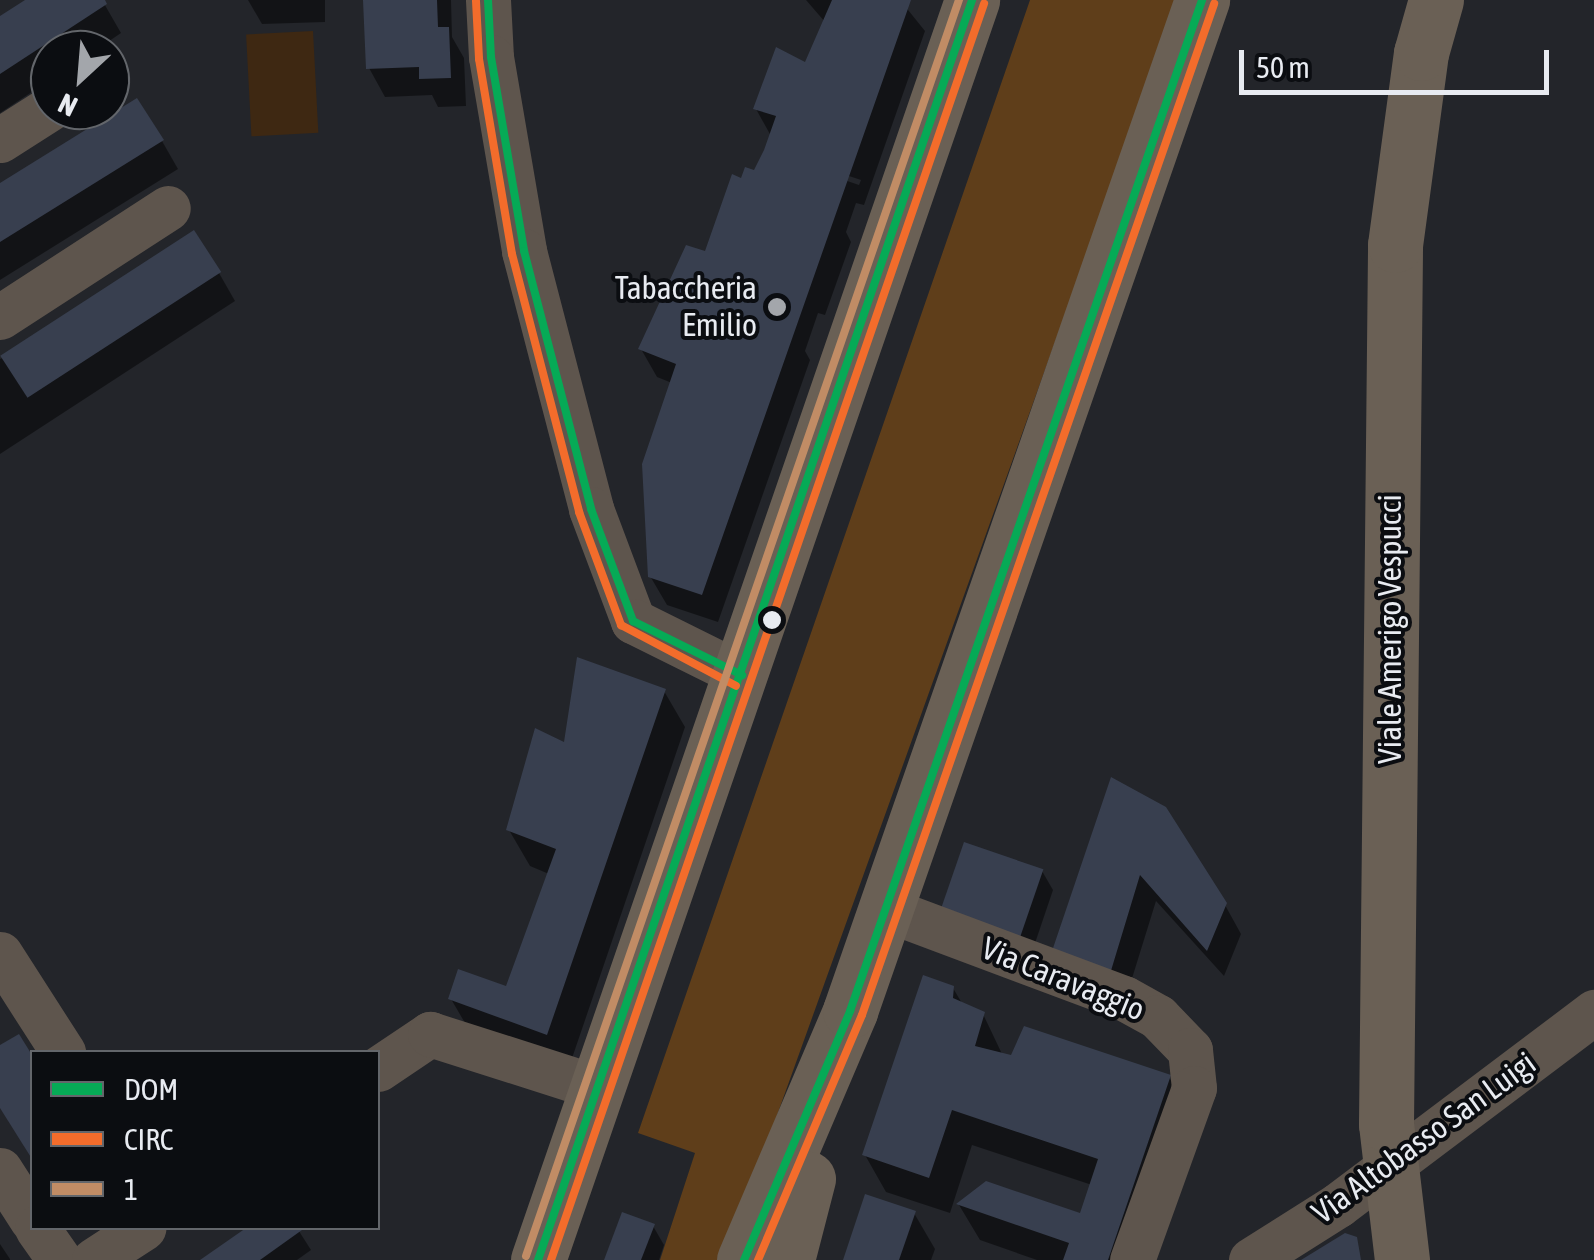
<!DOCTYPE html>
<html>
<head>
<meta charset="utf-8">
<style>
	body { margin:0 }
	#map { position:relative; width:1594px; height:1260px; overflow:hidden; background:#23252a; font-family:"Asap Condensed",sans-serif }
	div>[style] { position:absolute }
	[style*='--x'] { left:calc(var(--x)*1px); top:calc(var(--y)*1px); width:calc(var(--w)*1px); rotate:calc(var(--a)*1deg) }
	.green>* { inset:0; background:#3e2812; transform-origin:0 0 }
	.forest>* { inset:0; background:#5f3e1a }
	.shadow>* { inset:0; background:#0007 }
	.building>* { inset:0; background:#383f4f; transform-origin:0 0 }
	.street>* { height:45px; margin:-22.5px; padding:0 22.5px; transform-origin:22.5px; border-radius:22.5px; background:#5e554d }
	.secondary>* { height:55px; margin:-27.5px; padding:0 27.5px; transform-origin:27.5px; border-radius:27.5px; background:#6a6055 }
	.secondary-bridge>* { height:55px; margin:-27.5px; padding:0 27.5px; transform-origin:27.5px; border-radius:27.5px; background:#6a6055 }
	.bus-1>* { height:8px; margin:-4px; padding:0 4px; transform-origin:4px; border-radius:4px; background:#06aa56 }
	.bus-2>* { height:8px; margin:-4px; padding:0 4px; transform-origin:4px; border-radius:4px; background:#f36c2b }
	.bus-3>* { height:8px; margin:-4px; padding:0 4px; transform-origin:4px; border-radius:4px; background:#c18c65 }
	.dots>* { width:28px; height:28px; translate:-50% -50%; box-sizing:border-box; border:5px solid #0b0d11; border-radius:50% }
	span { translate:-50% -50%; white-space:nowrap; text-align:center; line-height:1.15; -webkit-text-stroke:8px #0b0d11; paint-order:stroke }
	.poi-label { font-size:32px; color:#e8ebf1 }
	.right { translate:-100% -50%; text-align:right }
	.street-label { font-size:32px; color:#e8ebf1 }
	.legend { position:absolute; left:30px; top:1050px; width:350px; height:180px; box-sizing:border-box; background:#0b0d11; border:2px solid #63666b; margin:0; padding:12px 18px; list-style:none; font-size:30px; color:#e8ebf1 }
	.legend li { display:flex; align-items:center; gap:20px; height:50px }
	.legend b { width:50px; border:2px solid #63666b }
	.north { position:absolute; left:30px; top:30px; width:100px; height:100px; box-sizing:border-box; background:#0b0d11; border:2px solid #63666b; border-radius:50%; rotate:206deg; font-size:28px; font-weight:700; line-height:40px; text-align:center; color:#e8ebf1 }
	.north::after { content:''; display:block; margin:auto; width:35px; height:45px; background:#a3a6ab; clip-path:polygon(50% 0,100% 100%,50% 72%,0 100%) }
	.scale { position:absolute; left:1239px; top:50px; width:310px; height:45px; box-sizing:border-box; border:5px solid #e8ebf1; border-top:0; padding-left:12px; font-size:30px; line-height:35px; white-space:nowrap; color:#e8ebf1; -webkit-text-stroke:8px #0b0d11; paint-order:stroke }
</style>
</head>
<body>
<div id="map">
	<div class="green">
		<div style="left:313px;top:31px;width:102px;height:67px;rotate:87deg"></div>
	</div>
	<div class="forest">
		<div style="clip-path:polygon(1030px 0,1178px 0,725px 1260px,660px 1260px,695px 1153px,638px 1133px)"></div>
	</div>
	<div class="shadow">
		<div style="clip-path:polygon(29px 0,102px 0,121px 33px,96px 50px,50px 50px,50px 80px,0 113px,0 19px)"></div>
		<div style="clip-path:polygon(248px 0,325px 0,325px 22px,262px 24px)"></div>
		<div style="clip-path:polygon(366px 0,451px 0,452px 37px,464px 58px,466px 106px,438px 107px,432px 95px,385px 97px,369px 68px)"></div>
		<div style="clip-path:polygon(evenodd,806px 0,900px 0,925px 31px,864px 205px,856px 203px,846px 232px,851px 242px,825px 315px,818px 313px,805px 351px,810px 360px,718px 622px,667px 605px,650px 576px,672px 383px,657px 377px,641px 349px,711px 256px,743px 180px,755px 173px,771px 136px,756px 109px,806px 66px,825px 22px,806px 0,786px 155px,861px 180px,859px 185px,786px 160px,786px 155px)"></div>
		<div style="clip-path:polygon(162px 141px,178px 169px,0 280px,0 186px)"></div>
		<div style="clip-path:polygon(219px 273px,235px 301px,0 454px,0 359px)"></div>
		<div style="clip-path:polygon(664px 691px,685px 727px,568px 1070px,472px 1035px,451px 999px,508px 990px,549px 874px,530px 866px,509px 830px)"></div>
		<div style="clip-path:polygon(1112px 781px,1225px 905px,1241px 934px,1224px 976px,1156px 901px,1125px 1001px,1070px 982px)"></div>
		<div style="clip-path:polygon(966px 845px,1042px 871px,1053px 890px,1030px 958px)"></div>
		<div style="clip-path:polygon(953px 988px,963px 1005px,983px 1014px,1003px 1056px,1169px 1077px,1190px 1114px,1141px 1260px,1037px 1260px,980px 1240px,959px 1205px,1082px 1216px,1092px 1185px,972px 1145px,950px 1213px,886px 1192px,865px 1155px)"></div>
		<div style="clip-path:polygon(914px 1213px,935px 1249px,931px 1260px,846px 1260px)"></div>
		<div style="clip-path:polygon(653px 1226px,664px 1245px,659px 1260px,606px 1260px)"></div>
		<div style="clip-path:polygon(250px 1228px,297px 1228px,311px 1250px,297px 1260px,204px 1260px)"></div>
		<div style="clip-path:polygon(0 1244px,10px 1259px,10px 1260px,0 1260px)"></div>
	</div>
	<div class="building">
		<div style="clip-path:polygon(25px 0,105px 0,107px 4px,0 74px,0 16px)"></div>
		<div style="clip-path:polygon(363px 0,437px 0,438px 27px,449px 27px,451px 78px,419px 79px,419px 67px,366px 69px)"></div>
		<div style="clip-path:polygon(832px 0,911px 0,702px 595px,648px 577px,642px 464px,676px 364px,638px 349px,686px 245px,705px 251px,732px 174px,741px 178px,745px 167px,754px 170px,764px 150px,776px 116px,753px 109px,776px 47px,805px 62px)"></div>
		<div style="clip-path:polygon(137px 98px,164px 140px,0 242px,0 183px)"></div>
		<div style="left:194px;top:230px;width:50px;height:231px;rotate:57deg"></div>
		<div style="clip-path:polygon(577px 657px,666px 689px,547px 1035px,448px 999px,458px 969px,506px 986px,556px 849px,506px 830px,535px 728px,564px 742px)"></div>
		<div style="clip-path:polygon(1111px 777px,1166px 807px,1227px 903px,1207px 951px,1140px 875px,1110px 974px,1051px 954px)"></div>
		<div style="left:964px;top:842px;width:84px;height:76px;rotate:19deg"></div>
		<div style="clip-path:polygon(923px 975px,954px 986px,953px 998px,985px 1012px,975px 1046px,1011px 1055px,1024px 1026px,1171px 1075px,1108px 1260px,1063px 1260px,1069px 1243px,956px 1204px,986px 1181px,1080px 1213px,1098px 1159px,952px 1110px,929px 1178px,862px 1155px)"></div>
		<div style="clip-path:polygon(19px 1034px,32px 1055px,32px 1159px,0 1108px,0 1045px)"></div>
		<div style="clip-path:polygon(865px 1194px,916px 1211px,899px 1260px,843px 1260px)"></div>
		<div style="clip-path:polygon(622px 1212px,655px 1224px,641px 1260px,604px 1260px)"></div>
		<div style="clip-path:polygon(246px 1228px,302px 1230px,260px 1260px,200px 1260px)"></div>
		<div style="clip-path:polygon(1345px 1233px,1357px 1237px,1361px 1260px,1301px 1260px)"></div>
	</div>
	<div class="street">
		<div style="--x:488;--y:0;--w:57;--a:87"></div>
		<div style="--x:491;--y:57;--w:197;--a:80.3"></div>
		<div style="--x:524;--y:251;--w:267;--a:75.4"></div>
		<div style="--x:591;--y:509;--w:120;--a:69.4"></div>
		<div style="--x:633;--y:621;--w:122;--a:26.4"></div>
		<div style="--x:0;--y:140;--w:59;--a:-32.6"></div>
		<div style="--x:0;--y:317;--w:200;--a:-33"></div>
		<div style="--x:886;--y:909;--w:254;--a:20.5"></div>
		<div style="--x:1124;--y:998;--w:39;--a:29"></div>
		<div style="--x:1158;--y:1017;--w:46;--a:45.9"></div>
		<div style="--x:1190;--y:1050;--w:38;--a:84"></div>
		<div style="--x:1194;--y:1088;--w:183;--a:109.8"></div>
		<div style="--x:0;--y:954;--w:117;--a:57.3"></div>
		<div style="--x:378;--y:1069;--w:63;--a:-33.9"></div>
		<div style="--x:430;--y:1034;--w:177;--a:17.7"></div>
		<div style="--x:0;--y:1170;--w:59;--a:57.4"></div>
		<div style="--x:37;--y:1228;--w:39;--a:55"></div>
		<div style="--x:94;--y:1260;--w:59;--a:-33.1"></div>
		<div style="--x:1251;--y:1260;--w:103;--a:-32.3"></div>
		<div style="--x:1338;--y:1205;--w:321;--a:-37"></div>
	</div>
	<div class="secondary">
		<div style="--x:538;--y:1260;--w:1333;--a:-70.99"></div>
		<div style="--x:744;--y:1260;--w:271;--a:-66.9"></div>
		<div style="--x:850;--y:1011;--w:1071;--a:-70.8"></div>
		<div style="--x:787;--y:1260;--w:84;--a:-75.5"></div>
	</div>
	<div class="secondary-bridge">
		<div style="--x:1402;--y:1260;--w:137;--a:-96.7"></div>
		<div style="--x:1386;--y:1124;--w:879;--a:-89.41"></div>
		<div style="--x:1395;--y:245;--w:194;--a:-82.3"></div>
		<div style="--x:1421;--y:53;--w:55;--a:-74.2"></div>
	</div>
	<div class="bus-1">
		<div style="--x:488;--y:0;--w:57;--a:87"></div>
		<div style="--x:491;--y:57;--w:197;--a:80.3"></div>
		<div style="--x:524;--y:251;--w:267;--a:75.4"></div>
		<div style="--x:591;--y:509;--w:120;--a:69.4"></div>
		<div style="--x:633;--y:621;--w:122;--a:26.4"></div>
		<div style="--x:538;--y:1260;--w:1333;--a:-70.99"></div>
		<div style="--x:744;--y:1260;--w:271;--a:-66.9"></div>
		<div style="--x:850;--y:1011;--w:1071;--a:-70.8"></div>
	</div>
	<div class="bus-2">
		<div style="--x:476;--y:1;--w:58;--a:87"></div>
		<div style="--x:479;--y:59;--w:198;--a:80.4"></div>
		<div style="--x:512;--y:254;--w:267;--a:75.4"></div>
		<div style="--x:579;--y:512;--w:121;--a:69.6"></div>
		<div style="--x:621;--y:625;--w:130;--a:27.9"></div>
		<div style="--x:551;--y:1260;--w:1329;--a:-70.98"></div>
		<div style="--x:758;--y:1260;--w:266;--a:-67"></div>
		<div style="--x:862;--y:1015;--w:1071;--a:-70.8"></div>
	</div>
	<div class="bus-3">
		<div style="--x:526;--y:1256;--w:1329;--a:-70.98"></div>
	</div>
	<div class="dots">
		<div style="left:777px;top:307px;background:#a3a6ab"></div>
		<div style="left:772px;top:620px;background:#e8ebf1"></div>
	</div>
	<div class="poi-label">
		<span class="right" style="left:757px;top:307px">Tabaccheria<br>Emilio</span>
	</div>
	<div class="street-label">
		<span style="left:1390px;top:629px;rotate:-90deg">Viale Amerigo Vespucci</span>
		<span style="left:1063px;top:979px;rotate:22deg">Via Caravaggio</span>
		<span style="left:1424px;top:1138px;rotate:-36deg">Via Altobasso San Luigi</span>
	</div>
	<ul class="legend">
	<li><b style="height:12px;background:#06aa56"></b>DOM</li>
	<li><b style="height:12px;background:#f36c2b"></b>CIRC</li>
	<li><b style="height:12px;background:#c18c65"></b>1</li>
	</ul>
	<div class="north">N</div>
	<div class="scale">50 m</div>
</div>
</body>
</html>
